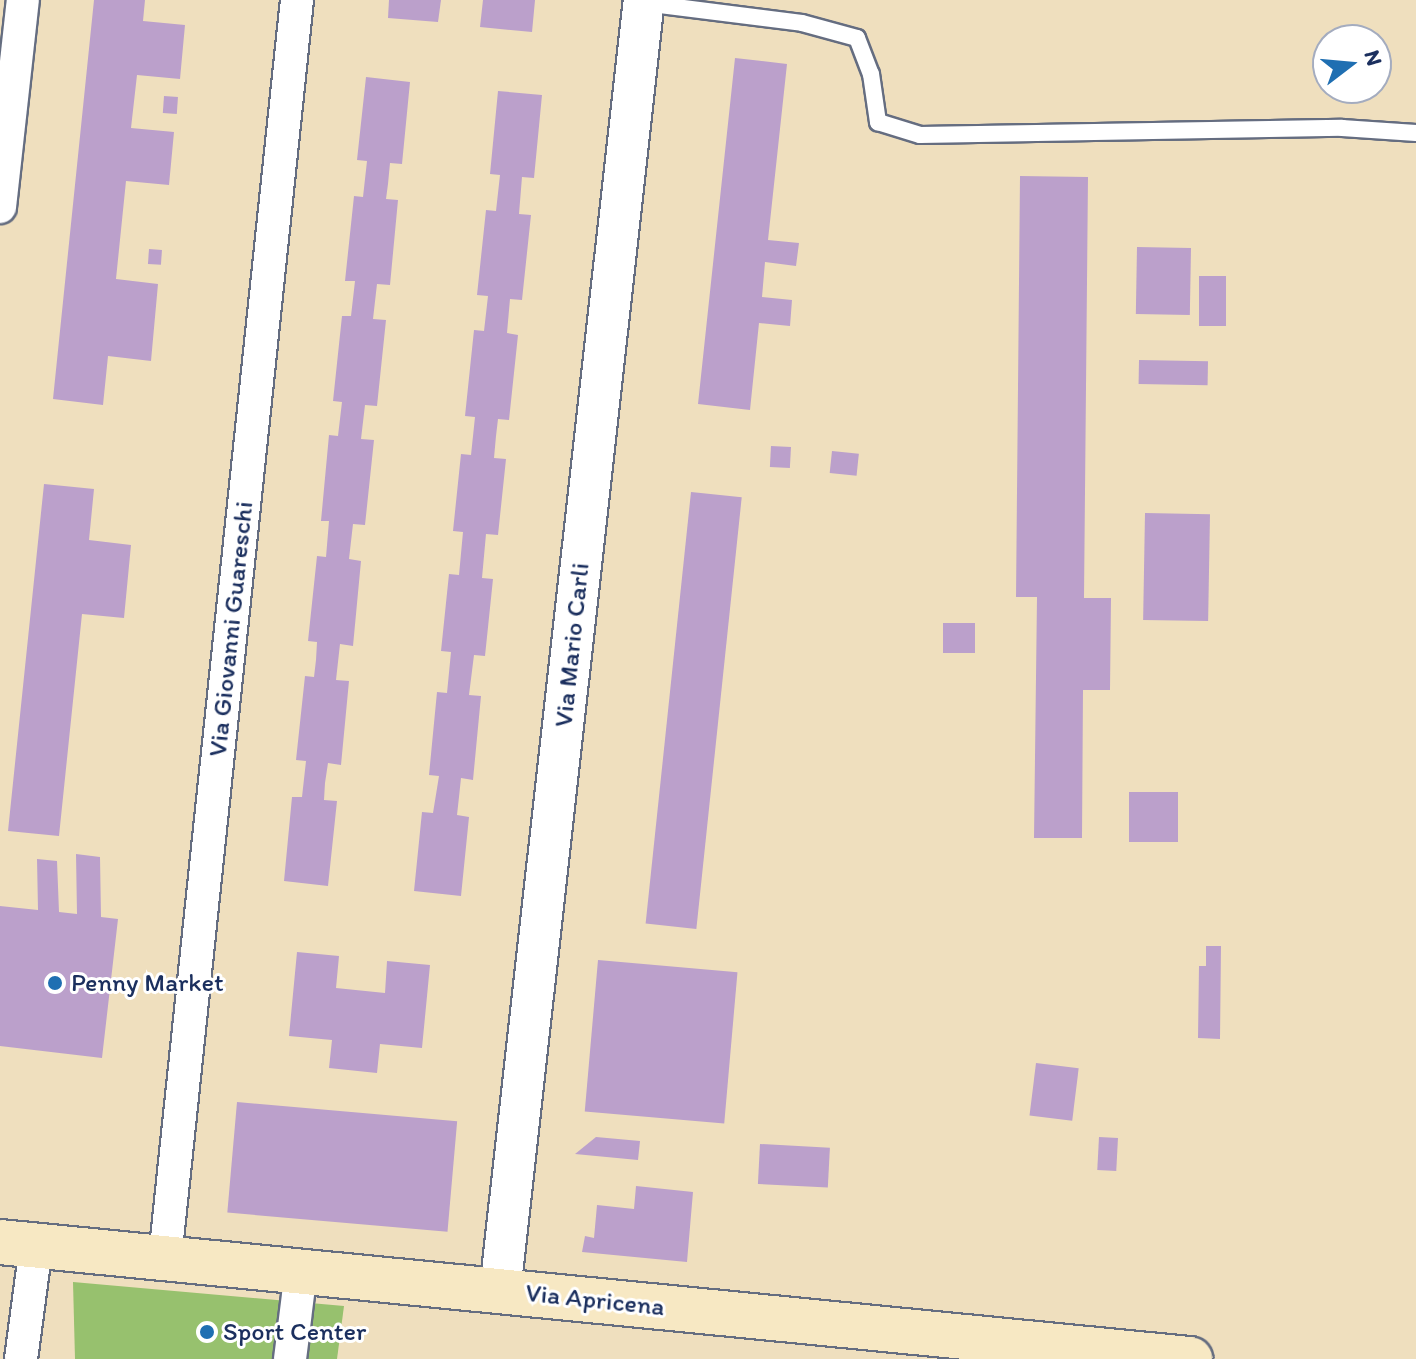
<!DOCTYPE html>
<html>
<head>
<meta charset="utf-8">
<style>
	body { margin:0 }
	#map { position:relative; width:1416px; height:1359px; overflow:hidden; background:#efdfbe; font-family:Itim,sans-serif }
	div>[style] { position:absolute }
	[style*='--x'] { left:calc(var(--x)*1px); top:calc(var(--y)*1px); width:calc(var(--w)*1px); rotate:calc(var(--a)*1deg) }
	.green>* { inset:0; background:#97c16e }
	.building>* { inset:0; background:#bba0cb; transform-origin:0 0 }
	.roads { filter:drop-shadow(2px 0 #656d80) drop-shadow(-2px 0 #656d80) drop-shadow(0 2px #656d80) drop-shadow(0 -2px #656d80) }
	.service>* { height:16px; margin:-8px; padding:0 8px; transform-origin:8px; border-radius:8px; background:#fff }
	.minor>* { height:32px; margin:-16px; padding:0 16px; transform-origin:16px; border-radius:16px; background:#fff }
	.tertiary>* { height:40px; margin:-20px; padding:0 20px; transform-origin:20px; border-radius:20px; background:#fff }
	.secondary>* { height:44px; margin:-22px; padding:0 22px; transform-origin:22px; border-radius:22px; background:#f7e8c3 }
	.dots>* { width:22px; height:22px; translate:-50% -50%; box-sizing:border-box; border:4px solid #fff; border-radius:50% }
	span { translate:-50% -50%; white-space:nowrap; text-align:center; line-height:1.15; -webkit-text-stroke:6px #fff; paint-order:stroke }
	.street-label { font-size:26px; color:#1b2f5e }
	.poi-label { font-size:26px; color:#1b2f5e }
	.left { translate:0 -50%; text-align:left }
	.north { position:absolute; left:1312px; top:24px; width:80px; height:80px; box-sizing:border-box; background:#fff; border:2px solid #a4acbf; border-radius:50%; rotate:74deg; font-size:22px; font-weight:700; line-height:32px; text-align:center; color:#1b2f5e }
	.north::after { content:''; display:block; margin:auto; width:28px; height:36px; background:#1f6fb2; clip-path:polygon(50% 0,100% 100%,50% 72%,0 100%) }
</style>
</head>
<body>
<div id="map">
	<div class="green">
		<div style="clip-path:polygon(73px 1282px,344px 1306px,337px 1359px,75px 1359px)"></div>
	</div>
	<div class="building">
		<div style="clip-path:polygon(94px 0,145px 0,143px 21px,185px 25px,180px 79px,137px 75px,131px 128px,174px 132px,169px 185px,126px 181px,116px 279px,158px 284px,151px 361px,108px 356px,103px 405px,53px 399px)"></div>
		<div style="clip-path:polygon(389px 0,441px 0,438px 22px,388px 18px)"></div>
		<div style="clip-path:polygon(483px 0,535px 0,532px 32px,480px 27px)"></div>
		<div style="clip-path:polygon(735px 58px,787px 64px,768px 240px,799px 243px,796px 266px,765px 262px,762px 297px,792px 300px,790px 326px,759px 323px,750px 410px,698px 404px)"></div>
		<div style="clip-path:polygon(366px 77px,410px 82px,402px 164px,390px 163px,388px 184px,386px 199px,398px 200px,390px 285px,377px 284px,373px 319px,386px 320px,377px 406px,365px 405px,361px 439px,374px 440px,365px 525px,353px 524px,349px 559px,361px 561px,353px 646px,340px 644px,336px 680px,349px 681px,341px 765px,328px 763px,325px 783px,324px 800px,337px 801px,328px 886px,284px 881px,292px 797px,302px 797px,306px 761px,296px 760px,305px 676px,314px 677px,316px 660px,317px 642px,308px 641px,317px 556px,326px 557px,329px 521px,321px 521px,329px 435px,338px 436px,342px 402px,333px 401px,342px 316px,351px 316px,355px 281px,345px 281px,354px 196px,363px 197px,367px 161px,357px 160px)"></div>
		<div style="clip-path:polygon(498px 91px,542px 95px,534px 178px,522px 177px,519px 214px,531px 215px,522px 300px,510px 299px,507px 333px,518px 335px,509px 420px,498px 419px,496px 436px,494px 458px,506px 459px,498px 535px,486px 534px,482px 578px,493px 579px,485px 656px,474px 655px,469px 695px,481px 696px,473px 780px,461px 778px,459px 797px,457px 815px,469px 817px,461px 896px,414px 891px,422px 812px,433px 813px,439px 776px,429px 775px,437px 692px,447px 693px,451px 652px,441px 651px,449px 574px,459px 575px,463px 532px,453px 531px,461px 454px,471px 455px,475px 417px,465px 416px,474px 330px,484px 331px,488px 296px,477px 295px,486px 210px,496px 211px,500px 175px,490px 174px)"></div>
		<div style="left:164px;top:96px;width:14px;height:17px;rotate:4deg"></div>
		<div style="clip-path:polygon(1020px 176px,1088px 177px,1084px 598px,1111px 598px,1110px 690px,1083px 690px,1082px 838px,1034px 838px,1037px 597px,1016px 597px)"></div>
		<div style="left:1137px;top:247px;width:54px;height:67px;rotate:1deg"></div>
		<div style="left:149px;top:249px;width:13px;height:15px;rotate:4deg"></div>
		<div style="left:1199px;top:276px;width:27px;height:50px"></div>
		<div style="left:1139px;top:360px;width:69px;height:24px;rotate:1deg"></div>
		<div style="left:771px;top:446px;width:20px;height:21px;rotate:3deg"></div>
		<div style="left:832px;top:451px;width:27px;height:22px;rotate:6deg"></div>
		<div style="clip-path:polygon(44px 484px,94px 489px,89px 540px,131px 545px,124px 618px,82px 614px,59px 836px,8px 831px)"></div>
		<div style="left:691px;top:492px;width:51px;height:434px;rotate:6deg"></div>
		<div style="left:1145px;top:513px;width:65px;height:107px;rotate:1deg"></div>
		<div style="left:943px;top:623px;width:32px;height:30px"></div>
		<div style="left:1129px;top:792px;width:49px;height:50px"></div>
		<div style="clip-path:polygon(76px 854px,100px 857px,101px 917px,118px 919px,102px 1058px,0 1046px,0 906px,38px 910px,37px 859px,57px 861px,59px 912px,77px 914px)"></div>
		<div style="clip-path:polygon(1206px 946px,1221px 946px,1220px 1039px,1198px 1038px,1199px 966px,1206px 966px)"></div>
		<div style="clip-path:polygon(297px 952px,339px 956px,336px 988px,385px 993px,387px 961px,430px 965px,422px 1048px,380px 1044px,377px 1073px,329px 1068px,332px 1040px,289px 1036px)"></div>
		<div style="left:598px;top:960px;width:140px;height:152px;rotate:5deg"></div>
		<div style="left:1036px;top:1063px;width:43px;height:53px;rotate:7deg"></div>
		<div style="left:237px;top:1102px;width:221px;height:111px;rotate:5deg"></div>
		<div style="clip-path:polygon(596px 1137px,640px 1141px,638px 1160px,575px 1154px)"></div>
		<div style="left:1099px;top:1137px;width:19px;height:33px;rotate:3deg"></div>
		<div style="left:760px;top:1144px;width:70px;height:40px;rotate:3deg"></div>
		<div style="clip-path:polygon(636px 1186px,693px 1192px,687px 1262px,582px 1252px,585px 1236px,594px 1238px,597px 1205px,634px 1209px)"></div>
	</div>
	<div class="roads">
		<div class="service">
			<div style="--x:644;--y:3;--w:159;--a:7.2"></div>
			<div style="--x:802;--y:23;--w:57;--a:15.3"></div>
			<div style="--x:857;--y:38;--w:39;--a:69"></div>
			<div style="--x:871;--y:74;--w:49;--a:81.7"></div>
			<div style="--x:878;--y:122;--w:44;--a:17.2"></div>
			<div style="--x:920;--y:135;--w:422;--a:-1"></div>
			<div style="--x:1342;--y:128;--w:74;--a:3.9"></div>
		</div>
		<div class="minor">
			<div style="--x:0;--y:207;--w:208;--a:-83.7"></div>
			<div style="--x:165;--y:1258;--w:1265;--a:-84.01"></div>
			<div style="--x:21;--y:1359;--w:114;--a:-82.4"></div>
			<div style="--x:290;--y:1359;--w:89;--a:-82.9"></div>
		</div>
		<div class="tertiary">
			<div style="--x:500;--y:1291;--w:1299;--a:-83.64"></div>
		</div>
		<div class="secondary">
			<div style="--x:0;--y:1242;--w:1196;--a:5.62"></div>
		</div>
	</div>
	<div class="dots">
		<div style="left:55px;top:983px;background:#1f6fb2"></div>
		<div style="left:207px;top:1332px;background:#1f6fb2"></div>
	</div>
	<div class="street-label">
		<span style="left:231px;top:629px;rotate:-84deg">Via Giovanni Guareschi</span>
		<span style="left:572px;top:645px;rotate:-84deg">Via Mario Carli</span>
		<span style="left:595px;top:1300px;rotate:6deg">Via Apricena</span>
	</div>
	<div class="poi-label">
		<span class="left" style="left:71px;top:983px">Penny Market</span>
		<span class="left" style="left:223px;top:1332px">Sport Center</span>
	</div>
	<div class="north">N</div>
</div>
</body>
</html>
